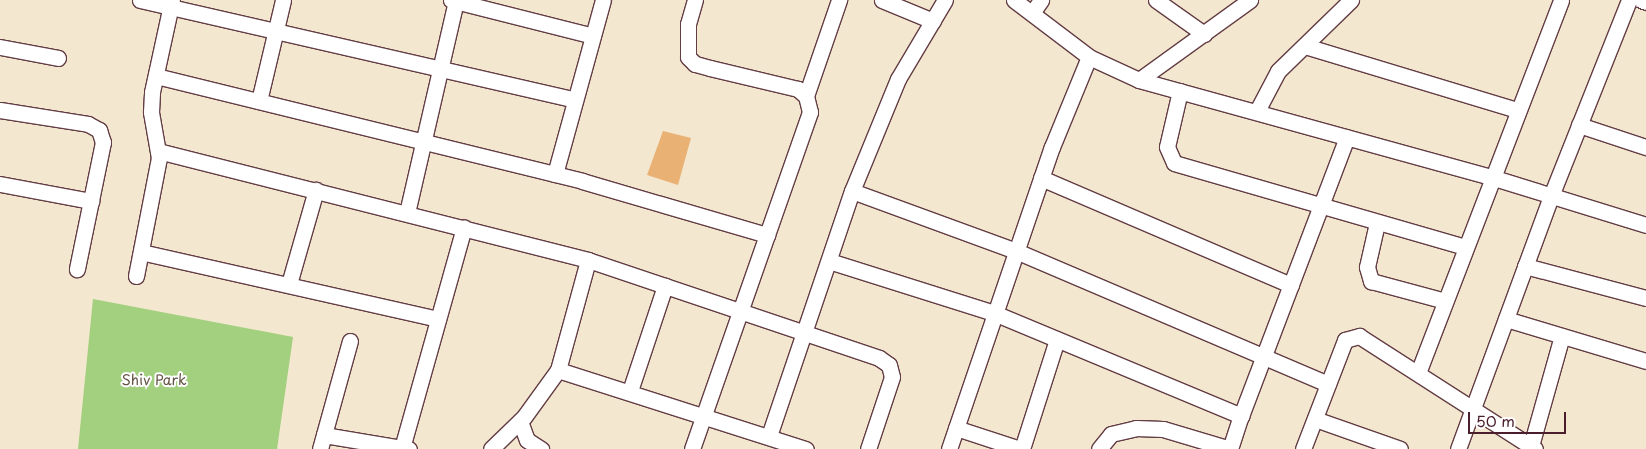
<!DOCTYPE html>
<html>
<head>
<meta charset="utf-8">
<style>
	body { margin:0 }
	#map { position:relative; width:1646px; height:449px; overflow:hidden; background:#f3e7cf; font-family:"Playpen Sans",sans-serif }
	div>[style] { position:absolute }
	[style*='--x'] { left:calc(var(--x)*1px); top:calc(var(--y)*1px); width:calc(var(--w)*1px); rotate:calc(var(--a)*1deg) }
	.green>* { inset:0; background:#a2d07e }
	.building>* { inset:0; background:#eab174 }
	.roads { filter:drop-shadow(1px 0 #633d44) drop-shadow(-1px 0 #633d44) drop-shadow(0 1px #633d44) drop-shadow(0 -1px #633d44) }
	.street>* { height:15px; margin:-7.5px; padding:0 7.5px; transform-origin:7.5px; border-radius:7.5px; background:#fff }
	span { translate:-50% -50%; white-space:nowrap; text-align:center; line-height:1.15; -webkit-text-stroke:4px #fff; paint-order:stroke }
	.park-label { font-size:14px; color:#645444 }
	.scale { position:absolute; left:1468px; top:412px; width:98px; height:22px; box-sizing:border-box; border:2px solid #4a1f2b; border-top:0; padding-left:6px; font-size:15px; line-height:18px; white-space:nowrap; color:#4a1f2b; -webkit-text-stroke:4px #fff; paint-order:stroke }
</style>
</head>
<body>
<div id="map">
	<div class="green">
		<div style="clip-path:polygon(93px 299px,293px 337px,277px 449px,78px 449px)"></div>
	</div>
	<div class="building">
		<div style="clip-path:polygon(663px 131px,691px 138px,678px 185px,647px 175px)"></div>
	</div>
	<div class="roads">
		<div class="street">
			<div style="--x:140;--y:0;--w:446;--a:12.9"></div>
			<div style="--x:451;--y:0;--w:146;--a:14.2"></div>
			<div style="--x:882;--y:0;--w:55;--a:22.4"></div>
			<div style="--x:1014;--y:0;--w:94;--a:37.2"></div>
			<div style="--x:1089;--y:57;--w:55;--a:24.7"></div>
			<div style="--x:1139;--y:80;--w:365;--a:15.4"></div>
			<div style="--x:1491;--y:177;--w:162;--a:17.2"></div>
			<div style="--x:1156;--y:0;--w:59;--a:35.3"></div>
			<div style="--x:1641;--y:0;--w:5;--a:22"></div>
			<div style="--x:1032;--y:13;--w:16;--a:-55"></div>
			<div style="--x:1305;--y:46;--w:221;--a:16.8"></div>
			<div style="--x:0;--y:47;--w:59;--a:10.7"></div>
			<div style="--x:156;--y:76;--w:439;--a:13.8"></div>
			<div style="--x:582;--y:181;--w:193;--a:16.3"></div>
			<div style="--x:1139;--y:80;--w:137;--a:-35.8"></div>
			<div style="--x:1180;--y:91;--w:57;--a:103.1"></div>
			<div style="--x:1167;--y:147;--w:17;--a:66"></div>
			<div style="--x:1174;--y:163;--w:303;--a:16.1"></div>
			<div style="--x:806;--y:96;--w:102;--a:-71"></div>
			<div style="--x:259;--y:101;--w:104;--a:-76.6"></div>
			<div style="--x:0;--y:110;--w:89;--a:9"></div>
			<div style="--x:88;--y:124;--w:13;--a:29"></div>
			<div style="--x:99;--y:130;--w:13;--a:72"></div>
			<div style="--x:103;--y:142;--w:130;--a:101.6"></div>
			<div style="--x:1257;--y:111;--w:45;--a:-62.3"></div>
			<div style="--x:1278;--y:71;--w:102;--a:-44.2"></div>
			<div style="--x:1579;--y:125;--w:71;--a:18.2"></div>
			<div style="--x:158;--y:151;--w:444;--a:14.2"></div>
			<div style="--x:588;--y:260;--w:307;--a:18.6"></div>
			<div style="--x:879;--y:358;--w:12;--a:35"></div>
			<div style="--x:889;--y:365;--w:12;--a:76"></div>
			<div style="--x:892;--y:377;--w:76;--a:108.4"></div>
			<div style="--x:555;--y:174;--w:180;--a:-74.6"></div>
			<div style="--x:1041;--y:178;--w:272;--a:23.2"></div>
			<div style="--x:0;--y:184;--w:93;--a:10.6"></div>
			<div style="--x:852;--y:191;--w:175;--a:20.1"></div>
			<div style="--x:1016;--y:251;--w:339;--a:23.1"></div>
			<div style="--x:407;--y:213;--w:218;--a:-77"></div>
			<div style="--x:1377;--y:223;--w:45;--a:102.8"></div>
			<div style="--x:1367;--y:267;--w:15;--a:74"></div>
			<div style="--x:1371;--y:281;--w:77;--a:15.1"></div>
			<div style="--x:141;--y:252;--w:304;--a:12.7"></div>
			<div style="--x:829;--y:261;--w:173;--a:17.5"></div>
			<div style="--x:994;--y:313;--w:268;--a:22.6"></div>
			<div style="--x:1241;--y:416;--w:298;--a:-69.2"></div>
			<div style="--x:1525;--y:266;--w:125;--a:14.8"></div>
			<div style="--x:136;--y:276;--w:120;--a:-79"></div>
			<div style="--x:159;--y:158;--w:47;--a:-99.9"></div>
			<div style="--x:151;--y:112;--w:20;--a:-87"></div>
			<div style="--x:152;--y:92;--w:94;--a:-77.7"></div>
			<div style="--x:289;--y:284;--w:98;--a:-74"></div>
			<div style="--x:1506;--y:319;--w:146;--a:16.7"></div>
			<div style="--x:558;--y:370;--w:260;--a:17.7"></div>
			<div style="--x:1418;--y:373;--w:399;--a:-69"></div>
			<div style="--x:630;--y:391;--w:111;--a:-71.6"></div>
			<div style="--x:1315;--y:419;--w:90;--a:19.4"></div>
			<div style="--x:520;--y:421;--w:20;--a:70"></div>
			<div style="--x:527;--y:440;--w:17;--a:33"></div>
			<div style="--x:956;--y:428;--w:67;--a:18.2"></div>
			<div style="--x:324;--y:435;--w:86;--a:9.4"></div>
			<div style="--x:769;--y:436;--w:259;--a:-71.3"></div>
			<div style="--x:852;--y:191;--w:121;--a:-67.7"></div>
			<div style="--x:898;--y:79;--w:92;--a:-59.3"></div>
			<div style="--x:1531;--y:446;--w:114;--a:-74.3"></div>
			<div style="--x:402;--y:448;--w:229;--a:-74.3"></div>
			<div style="--x:320;--y:449;--w:112;--a:-74.5"></div>
			<div style="--x:491;--y:449;--w:46;--a:-44.1"></div>
			<div style="--x:524;--y:417;--w:58;--a:-54.1"></div>
			<div style="--x:558;--y:370;--w:114;--a:-74.7"></div>
			<div style="--x:692;--y:449;--w:357;--a:-70.7"></div>
			<div style="--x:810;--y:112;--w:16;--a:-104"></div>
			<div style="--x:806;--y:96;--w:11;--a:-139"></div>
			<div style="--x:798;--y:89;--w:90;--a:-166.6"></div>
			<div style="--x:710;--y:68;--w:16;--a:-165"></div>
			<div style="--x:695;--y:64;--w:10;--a:-135"></div>
			<div style="--x:688;--y:57;--w:33;--a:-90"></div>
			<div style="--x:688;--y:24;--w:25;--a:-74"></div>
			<div style="--x:949;--y:449;--w:319;--a:-71.2"></div>
			<div style="--x:1052;--y:147;--w:97;--a:-67.7"></div>
			<div style="--x:1022;--y:449;--w:115;--a:-72.3"></div>
			<div style="--x:1099;--y:449;--w:19;--a:-51"></div>
			<div style="--x:1111;--y:434;--w:26;--a:-13"></div>
			<div style="--x:1136;--y:428;--w:27;--a:2"></div>
			<div style="--x:1163;--y:429;--w:70;--a:16.6"></div>
			<div style="--x:1230;--y:449;--w:35;--a:-72"></div>
			<div style="--x:1303;--y:449;--w:117;--a:-68.9"></div>
			<div style="--x:1345;--y:340;--w:15;--a:-16"></div>
			<div style="--x:1359;--y:336;--w:209;--a:32.7"></div>
			<div style="--x:1458;--y:449;--w:270;--a:-69.8"></div>
			<div style="--x:1551;--y:196;--w:211;--a:-68.3"></div>
		</div>
	</div>
	<div class="park-label">
		<span style="left:154px;top:380px">Shiv Park</span>
	</div>
	<div class="scale">50 m</div>
</div>
</body>
</html>
